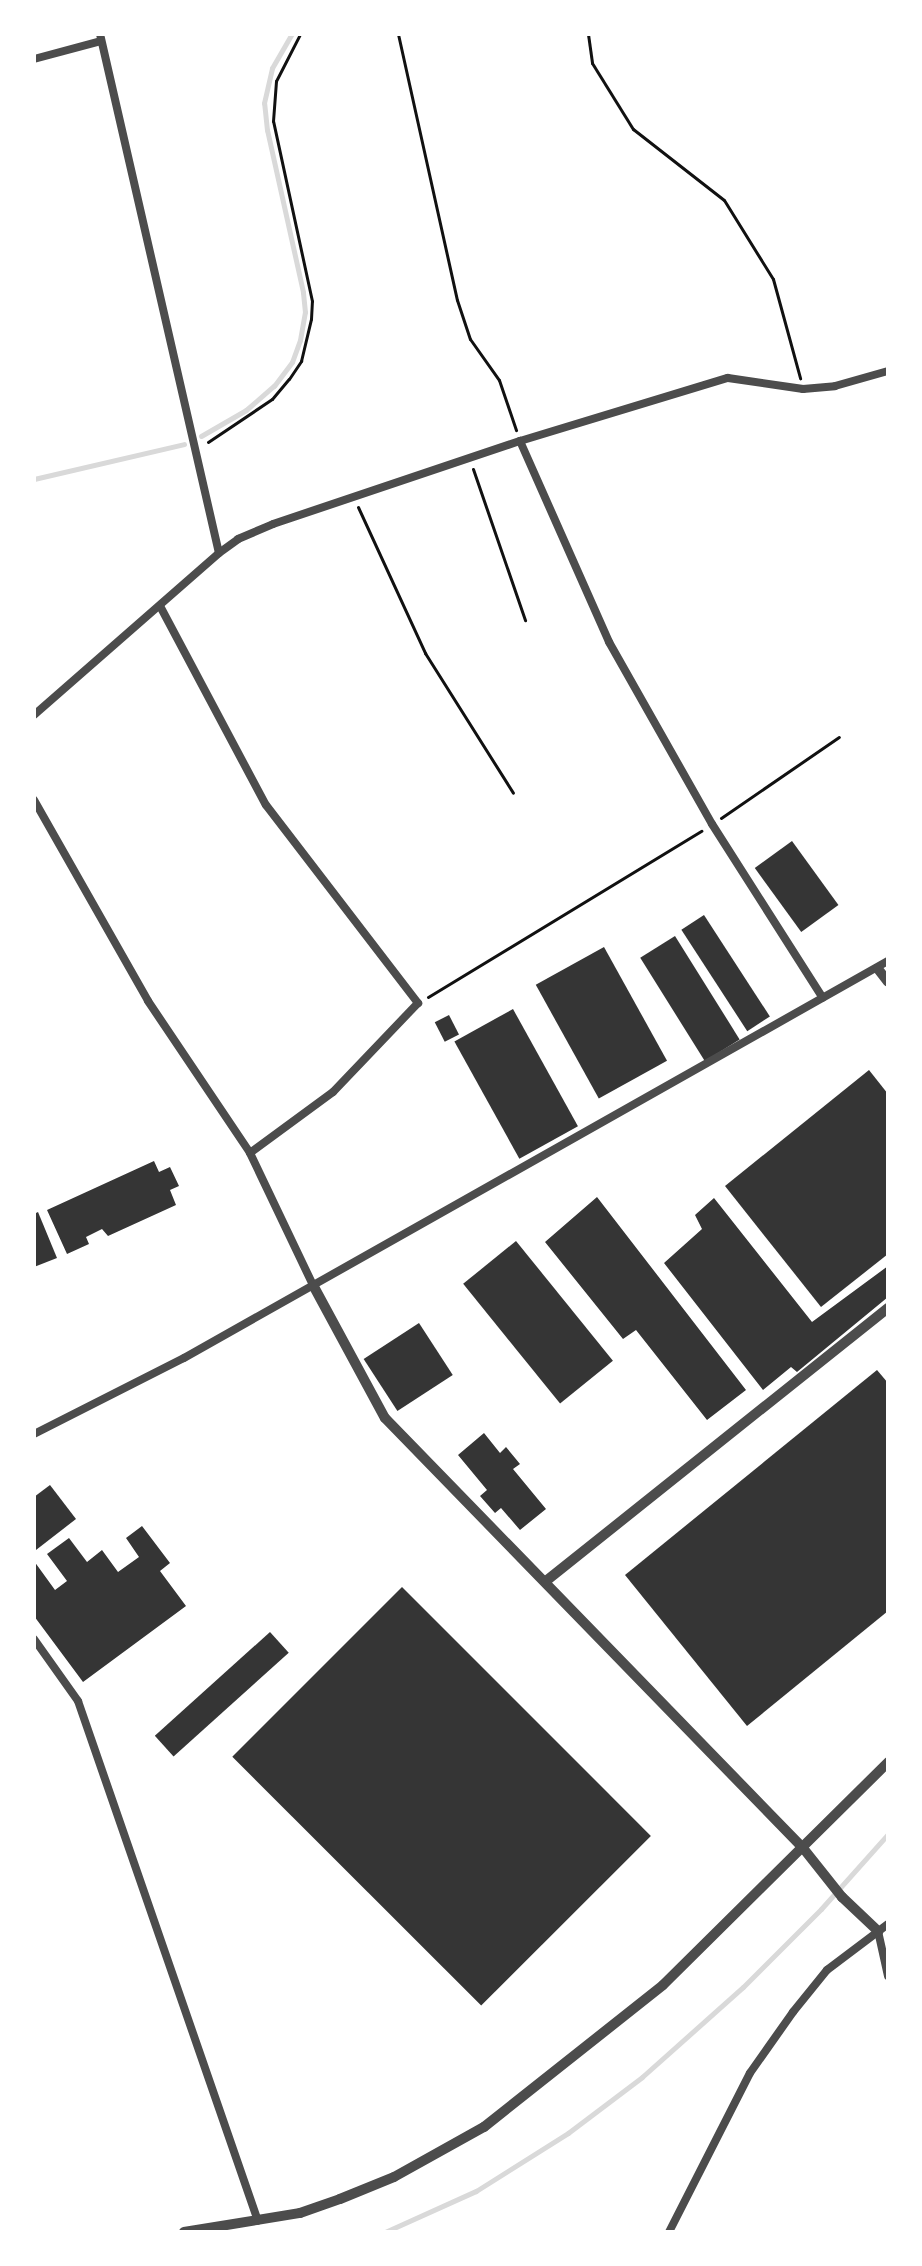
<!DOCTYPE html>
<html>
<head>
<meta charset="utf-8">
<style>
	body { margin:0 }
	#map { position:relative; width:922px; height:2266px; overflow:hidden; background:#fff; font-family:Quicksand,sans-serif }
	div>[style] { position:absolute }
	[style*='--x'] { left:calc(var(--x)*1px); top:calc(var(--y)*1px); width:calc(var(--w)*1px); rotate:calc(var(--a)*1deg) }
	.stream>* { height:5px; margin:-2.5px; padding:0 2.5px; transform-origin:2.5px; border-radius:2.5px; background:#d9d9d9 }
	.building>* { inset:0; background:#353535; transform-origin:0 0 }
	.path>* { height:3px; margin:-1.5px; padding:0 1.5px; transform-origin:1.5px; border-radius:1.5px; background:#111 }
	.minor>* { height:8px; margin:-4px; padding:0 4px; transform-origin:4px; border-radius:4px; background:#4c4c4c }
	.tertiary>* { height:10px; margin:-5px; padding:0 5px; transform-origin:5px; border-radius:5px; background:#4c4c4c }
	span { translate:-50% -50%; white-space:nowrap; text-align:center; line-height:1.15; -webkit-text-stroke:8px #fff; paint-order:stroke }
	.frame { position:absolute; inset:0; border:36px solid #fff; pointer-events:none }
</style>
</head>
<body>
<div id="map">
	<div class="stream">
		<div style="--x:201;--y:436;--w:52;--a:-30"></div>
		<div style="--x:246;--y:410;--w:37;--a:-41"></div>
		<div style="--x:274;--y:386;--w:30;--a:-53"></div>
		<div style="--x:292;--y:362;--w:23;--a:-70"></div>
		<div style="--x:300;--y:340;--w:28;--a:-80"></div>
		<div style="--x:305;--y:312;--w:20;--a:-96"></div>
		<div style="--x:303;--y:292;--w:166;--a:-102.5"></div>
		<div style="--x:267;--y:130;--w:27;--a:-96"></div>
		<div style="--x:264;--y:103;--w:36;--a:-77"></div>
		<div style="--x:272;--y:68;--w:39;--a:-60"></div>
		<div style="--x:34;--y:479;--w:154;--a:-13.1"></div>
		<div style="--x:385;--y:2232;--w:100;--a:-24.3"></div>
		<div style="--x:476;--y:2191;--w:109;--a:-32.2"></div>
		<div style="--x:568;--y:2133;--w:93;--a:-37.1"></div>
		<div style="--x:642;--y:2077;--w:135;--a:-41.7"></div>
		<div style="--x:743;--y:1987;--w:110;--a:-45"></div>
		<div style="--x:821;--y:1909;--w:101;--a:-48.2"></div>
	</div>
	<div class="building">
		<div style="left:792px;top:841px;width:79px;height:46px;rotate:54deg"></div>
		<div style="left:704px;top:915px;width:121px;height:27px;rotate:57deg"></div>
		<div style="left:675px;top:936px;width:122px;height:41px;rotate:58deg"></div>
		<div style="left:604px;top:947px;width:130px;height:78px;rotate:61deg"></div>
		<div style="left:513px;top:1009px;width:134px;height:67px;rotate:61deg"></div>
		<div style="left:449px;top:1015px;width:22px;height:16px;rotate:63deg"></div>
		<div style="clip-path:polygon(869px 1070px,888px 1094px,888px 1254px,821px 1307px,725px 1186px)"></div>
		<div style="clip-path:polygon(154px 1161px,159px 1172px,170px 1167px,179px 1186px,170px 1190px,176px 1205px,108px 1236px,102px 1229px,86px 1237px,89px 1244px,67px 1254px,47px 1210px)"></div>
		<div style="clip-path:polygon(597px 1197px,746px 1390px,707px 1420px,636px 1330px,623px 1339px,545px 1242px)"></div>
		<div style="clip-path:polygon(714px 1198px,812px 1322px,888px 1266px,888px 1297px,797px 1372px,791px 1367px,763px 1390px,664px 1263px,702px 1229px,695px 1215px)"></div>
		<div style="clip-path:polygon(38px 1212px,57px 1258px,34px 1267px,34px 1214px)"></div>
		<div style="left:516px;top:1241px;width:154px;height:68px;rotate:51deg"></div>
		<div style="left:419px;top:1323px;width:62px;height:66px;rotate:57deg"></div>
		<div style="clip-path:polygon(877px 1370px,888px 1383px,888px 1611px,747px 1726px,625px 1575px)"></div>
		<div style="clip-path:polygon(484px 1433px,500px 1453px,506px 1447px,520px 1464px,513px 1469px,546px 1509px,520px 1530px,501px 1508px,495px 1513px,480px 1496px,487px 1490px,458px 1455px)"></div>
		<div style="clip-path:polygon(50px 1485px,76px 1519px,36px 1550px,34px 1497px)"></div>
		<div style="clip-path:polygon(142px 1526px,170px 1563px,160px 1571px,186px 1606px,83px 1682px,34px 1616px,34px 1561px,55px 1590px,67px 1581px,47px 1554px,69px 1538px,87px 1562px,102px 1550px,118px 1572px,139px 1557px,126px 1538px)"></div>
		<div style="left:402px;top:1587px;width:352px;height:240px;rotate:45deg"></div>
		<div style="left:270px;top:1632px;width:28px;height:155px;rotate:48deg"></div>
	</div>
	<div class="path">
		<div style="--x:398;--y:34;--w:272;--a:77.5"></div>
		<div style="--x:457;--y:300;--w:41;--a:71.6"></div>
		<div style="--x:470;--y:339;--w:50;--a:54.7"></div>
		<div style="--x:499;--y:380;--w:53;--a:71.2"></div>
		<div style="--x:588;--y:34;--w:29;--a:82"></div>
		<div style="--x:592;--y:63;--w:78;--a:58.2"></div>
		<div style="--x:633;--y:129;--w:115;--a:38"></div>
		<div style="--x:724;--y:200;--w:93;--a:58.2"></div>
		<div style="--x:773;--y:279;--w:103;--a:74.7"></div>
		<div style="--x:208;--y:442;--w:77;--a:-33.9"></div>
		<div style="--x:272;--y:399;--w:26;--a:-50"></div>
		<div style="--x:289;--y:379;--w:22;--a:-56"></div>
		<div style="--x:301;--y:361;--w:43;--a:-76.6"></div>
		<div style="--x:311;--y:319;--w:18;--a:-87"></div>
		<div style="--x:312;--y:301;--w:184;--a:-102.2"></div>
		<div style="--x:273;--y:121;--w:40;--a:-85.7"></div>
		<div style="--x:276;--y:81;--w:53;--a:-62.9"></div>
		<div style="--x:473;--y:469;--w:160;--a:71"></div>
		<div style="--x:358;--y:507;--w:161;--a:65.3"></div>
		<div style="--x:425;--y:653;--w:165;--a:57.8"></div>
		<div style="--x:721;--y:818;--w:143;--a:-34.5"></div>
		<div style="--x:428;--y:997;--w:320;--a:-31.3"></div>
	</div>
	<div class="minor">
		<div style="--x:100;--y:34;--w:532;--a:77.09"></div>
		<div style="--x:34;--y:59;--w:69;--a:-15"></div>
		<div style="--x:520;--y:441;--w:220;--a:66.1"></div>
		<div style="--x:609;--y:642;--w:209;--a:60.5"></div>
		<div style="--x:712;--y:824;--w:206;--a:57.5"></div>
		<div style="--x:160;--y:606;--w:225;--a:62"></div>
		<div style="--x:266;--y:805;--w:250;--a:52.5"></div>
		<div style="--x:418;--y:1003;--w:123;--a:133.7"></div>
		<div style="--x:333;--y:1092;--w:103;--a:143.7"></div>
		<div style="--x:34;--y:715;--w:246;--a:-41.2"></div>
		<div style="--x:219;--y:553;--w:24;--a:-36"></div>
		<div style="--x:238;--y:539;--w:38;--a:-23"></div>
		<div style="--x:273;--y:524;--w:261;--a:-18.6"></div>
		<div style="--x:520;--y:441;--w:217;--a:-16.9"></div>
		<div style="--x:728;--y:378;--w:76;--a:8.3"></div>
		<div style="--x:803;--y:389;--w:32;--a:-5"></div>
		<div style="--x:835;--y:386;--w:55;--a:-15.8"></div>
		<div style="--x:34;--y:800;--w:231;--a:60.4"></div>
		<div style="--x:148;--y:1001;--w:183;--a:56.1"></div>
		<div style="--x:250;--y:1153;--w:146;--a:64.5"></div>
		<div style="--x:34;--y:1434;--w:168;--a:-26.9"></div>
		<div style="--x:184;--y:1358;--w:808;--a:-29.42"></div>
		<div style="--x:34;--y:1639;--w:76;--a:54.6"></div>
		<div style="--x:78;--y:1701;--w:550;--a:70.91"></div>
		<div style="--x:878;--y:1931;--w:46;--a:77.5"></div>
		<div style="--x:669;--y:2232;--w:178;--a:-63"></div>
		<div style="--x:750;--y:2073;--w:75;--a:-54.8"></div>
		<div style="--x:793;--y:2012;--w:54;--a:-51"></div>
		<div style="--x:827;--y:1970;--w:76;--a:-37"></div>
	</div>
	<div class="tertiary">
		<div style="--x:878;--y:969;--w:16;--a:52"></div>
		<div style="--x:313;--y:1285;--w:151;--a:61.6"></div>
		<div style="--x:385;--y:1418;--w:600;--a:45.81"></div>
		<div style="--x:803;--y:1848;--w:63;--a:51.5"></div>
		<div style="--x:842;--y:1897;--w:50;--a:43.4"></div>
		<div style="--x:546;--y:1581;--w:438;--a:-38.6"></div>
		<div style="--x:184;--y:2232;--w:118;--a:-9.3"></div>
		<div style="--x:300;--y:2213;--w:42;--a:-19.3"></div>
		<div style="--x:340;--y:2199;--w:58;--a:-22.2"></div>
		<div style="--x:394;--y:2177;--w:103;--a:-29.1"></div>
		<div style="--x:484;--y:2127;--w:228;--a:-38.4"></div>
		<div style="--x:663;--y:1985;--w:317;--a:-44.7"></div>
	</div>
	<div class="frame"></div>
</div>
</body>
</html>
